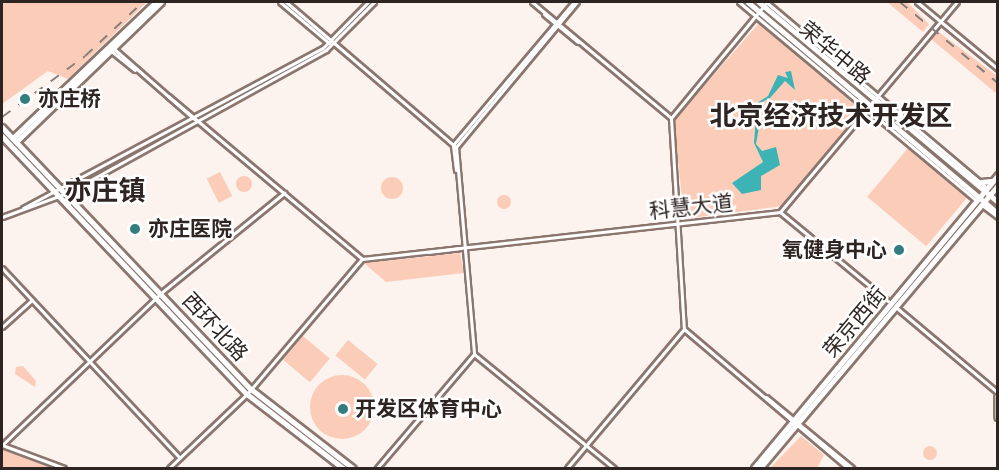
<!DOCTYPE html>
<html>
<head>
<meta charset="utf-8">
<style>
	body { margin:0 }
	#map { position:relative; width:999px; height:470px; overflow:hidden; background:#fcf2ee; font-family:Poppins,"Noto Sans SC",sans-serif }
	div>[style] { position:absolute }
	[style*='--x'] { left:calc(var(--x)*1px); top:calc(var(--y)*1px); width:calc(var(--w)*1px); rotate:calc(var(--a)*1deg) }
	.green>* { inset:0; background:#fbcdb9; transform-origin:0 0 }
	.round { border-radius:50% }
	.water>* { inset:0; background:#3db3b5 }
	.roads { filter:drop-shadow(2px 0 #8a766e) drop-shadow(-2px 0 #8a766e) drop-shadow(0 2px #8a766e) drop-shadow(0 -2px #8a766e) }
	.minor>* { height:3px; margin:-1.5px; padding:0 1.5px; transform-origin:1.5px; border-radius:1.5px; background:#fff }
	.major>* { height:4.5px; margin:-2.25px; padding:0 2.25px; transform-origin:2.25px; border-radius:2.25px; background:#fff }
	.rail>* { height:1.5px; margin-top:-0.75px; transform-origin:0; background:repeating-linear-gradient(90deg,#887f7b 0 10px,transparent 0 20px) }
	.dots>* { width:16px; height:16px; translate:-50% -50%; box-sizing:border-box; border:3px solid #fff; border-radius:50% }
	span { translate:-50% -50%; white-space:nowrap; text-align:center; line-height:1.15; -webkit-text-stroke:5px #fff; paint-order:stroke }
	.street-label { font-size:21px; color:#2e2522 }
	.poi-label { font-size:21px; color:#2e2522; font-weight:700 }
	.left { translate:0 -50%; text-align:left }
	.right { translate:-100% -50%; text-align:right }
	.district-label { font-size:27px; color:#2e2522; font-weight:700 }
	.frame { position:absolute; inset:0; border:3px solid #2e2522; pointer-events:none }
</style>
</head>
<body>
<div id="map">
	<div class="green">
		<div style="clip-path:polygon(2px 2px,147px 2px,68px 79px,48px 71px,2px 104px)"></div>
		<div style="clip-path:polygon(887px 2px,907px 2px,929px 24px,923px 32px)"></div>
		<div style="clip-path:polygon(760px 22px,862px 111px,782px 206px,684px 219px,674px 120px)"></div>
		<div style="clip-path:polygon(939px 32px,997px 76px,997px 94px,931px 39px)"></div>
		<div style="left:909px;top:147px;width:77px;height:65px;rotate:40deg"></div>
		<div style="left:220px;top:172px;width:27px;height:15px;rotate:63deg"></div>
		<div class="round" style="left:236px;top:176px;width:16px;height:16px"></div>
		<div class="round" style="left:381px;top:177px;width:22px;height:22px"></div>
		<div class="round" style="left:497px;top:195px;width:14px;height:14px"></div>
		<div style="clip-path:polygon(460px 253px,464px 273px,386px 282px,364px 263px)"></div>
		<div style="left:303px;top:336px;width:35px;height:31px;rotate:40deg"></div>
		<div style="left:348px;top:340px;width:38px;height:20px;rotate:39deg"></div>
		<div style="clip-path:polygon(23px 366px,36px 381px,35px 387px,15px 374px,16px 367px)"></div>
		<div class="round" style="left:310px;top:375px;width:64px;height:64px"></div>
		<div style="clip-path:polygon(801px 436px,824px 455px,817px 468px,770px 468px)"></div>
		<div class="round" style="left:923px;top:446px;width:14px;height:14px"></div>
		<div style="clip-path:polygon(2px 447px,60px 468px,2px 468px)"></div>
	</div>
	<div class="water">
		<div style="clip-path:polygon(791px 71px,795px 90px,785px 81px,770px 98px,758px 104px,761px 116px,756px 144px,762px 151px,776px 147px,780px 165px,761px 176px,761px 190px,742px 194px,732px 183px,763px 162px,754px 143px,757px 103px,768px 96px,778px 75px,788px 78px,785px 72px)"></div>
	</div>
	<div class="roads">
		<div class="minor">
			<div style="--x:280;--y:2;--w:64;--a:39.9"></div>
			<div style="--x:286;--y:2;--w:223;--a:40.5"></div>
			<div style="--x:456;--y:147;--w:208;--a:85"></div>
			<div style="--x:474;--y:354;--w:150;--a:130.4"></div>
			<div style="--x:532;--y:2;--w:181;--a:39.8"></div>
			<div style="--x:739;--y:2;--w:310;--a:39.9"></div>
			<div style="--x:766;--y:2;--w:289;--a:40.1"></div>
			<div style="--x:767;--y:2;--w:151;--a:129.6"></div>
			<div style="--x:671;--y:118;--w:211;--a:86.5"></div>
			<div style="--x:684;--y:329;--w:215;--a:40.3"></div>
			<div style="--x:917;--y:2;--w:105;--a:39.6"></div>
			<div style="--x:544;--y:14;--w:44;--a:39.5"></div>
			<div style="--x:113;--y:48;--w:108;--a:41.2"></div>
			<div style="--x:110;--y:50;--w:32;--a:39"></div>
			<div style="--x:168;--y:96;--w:253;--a:40"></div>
			<div style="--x:362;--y:259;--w:421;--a:-6.4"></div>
			<div style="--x:780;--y:212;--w:275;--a:-49.9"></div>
			<div style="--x:456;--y:147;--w:189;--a:-50.2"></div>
			<div style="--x:456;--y:170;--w:25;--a:-97"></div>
			<div style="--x:453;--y:145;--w:187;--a:-49.8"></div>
			<div style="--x:982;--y:205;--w:20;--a:37"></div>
			<div style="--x:23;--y:208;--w:340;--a:-28.1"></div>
			<div style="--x:323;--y:48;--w:64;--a:-45.6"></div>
			<div style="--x:780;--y:212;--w:140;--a:39.5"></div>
			<div style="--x:2;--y:217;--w:69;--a:-20.3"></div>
			<div style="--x:67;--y:193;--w:296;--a:-28.9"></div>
			<div style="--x:326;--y:50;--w:68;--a:-45"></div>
			<div style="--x:428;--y:252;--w:33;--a:-7"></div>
			<div style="--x:2;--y:268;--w:260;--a:46.9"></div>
			<div style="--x:898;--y:309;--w:131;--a:40"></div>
			<div style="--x:2;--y:327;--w:40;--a:-42"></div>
			<div style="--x:474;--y:354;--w:181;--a:39.2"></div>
			<div style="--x:766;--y:397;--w:112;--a:39.5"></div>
			<div style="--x:64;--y:468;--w:66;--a:-159.6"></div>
			<div style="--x:2;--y:445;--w:220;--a:-43.7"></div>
			<div style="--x:161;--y:293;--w:159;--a:-39.1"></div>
			<div style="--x:169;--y:468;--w:108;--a:-43.5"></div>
			<div style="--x:247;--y:394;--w:177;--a:-49.6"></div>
			<div style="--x:567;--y:468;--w:182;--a:-49.9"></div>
		</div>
		<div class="major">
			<div style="--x:748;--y:2;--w:327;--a:40.2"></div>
			<div style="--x:759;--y:2;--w:312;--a:39.9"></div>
			<div style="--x:2;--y:127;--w:361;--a:46.5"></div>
			<div style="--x:251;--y:389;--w:129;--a:37.8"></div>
			<div style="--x:2;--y:136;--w:356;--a:46.5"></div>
			<div style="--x:247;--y:394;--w:121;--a:37.6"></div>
			<div style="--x:13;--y:138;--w:197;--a:-43.6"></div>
			<div style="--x:17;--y:141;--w:200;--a:-44"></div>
			<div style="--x:981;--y:182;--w:10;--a:-6"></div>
			<div style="--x:998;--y:396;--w:21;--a:90"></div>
			<div style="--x:754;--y:468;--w:381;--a:-50.2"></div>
			<div style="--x:760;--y:468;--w:370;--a:-49.9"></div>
		</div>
	</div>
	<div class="rail">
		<div style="--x:900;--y:2;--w:127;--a:39.6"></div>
		<div style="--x:2;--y:117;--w:103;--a:-36.3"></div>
		<div style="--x:85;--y:56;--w:79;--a:-43"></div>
	</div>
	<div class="dots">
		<div style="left:25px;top:99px;background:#347d7e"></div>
		<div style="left:135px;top:229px;background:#347d7e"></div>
		<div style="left:899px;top:250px;background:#347d7e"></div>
		<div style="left:343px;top:409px;background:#347d7e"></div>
	</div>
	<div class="street-label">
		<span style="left:835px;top:53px;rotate:40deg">荣华中路</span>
		<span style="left:691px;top:207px;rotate:-6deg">科慧大道</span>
		<span style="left:855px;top:322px;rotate:-50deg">荣京西街</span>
		<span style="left:215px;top:327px;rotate:47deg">西环北路</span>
	</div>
	<div class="poi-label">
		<span class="left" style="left:38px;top:99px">亦庄桥</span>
		<span class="left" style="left:148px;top:229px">亦庄医院</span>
		<span class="right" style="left:887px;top:250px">氧健身中心</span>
		<span class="left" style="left:355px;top:409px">开发区体育中心</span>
	</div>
	<div class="district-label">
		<span style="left:831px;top:116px">北京经济技术开发区</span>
		<span style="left:105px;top:191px">亦庄镇</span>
	</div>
	<div class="frame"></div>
</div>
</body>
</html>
